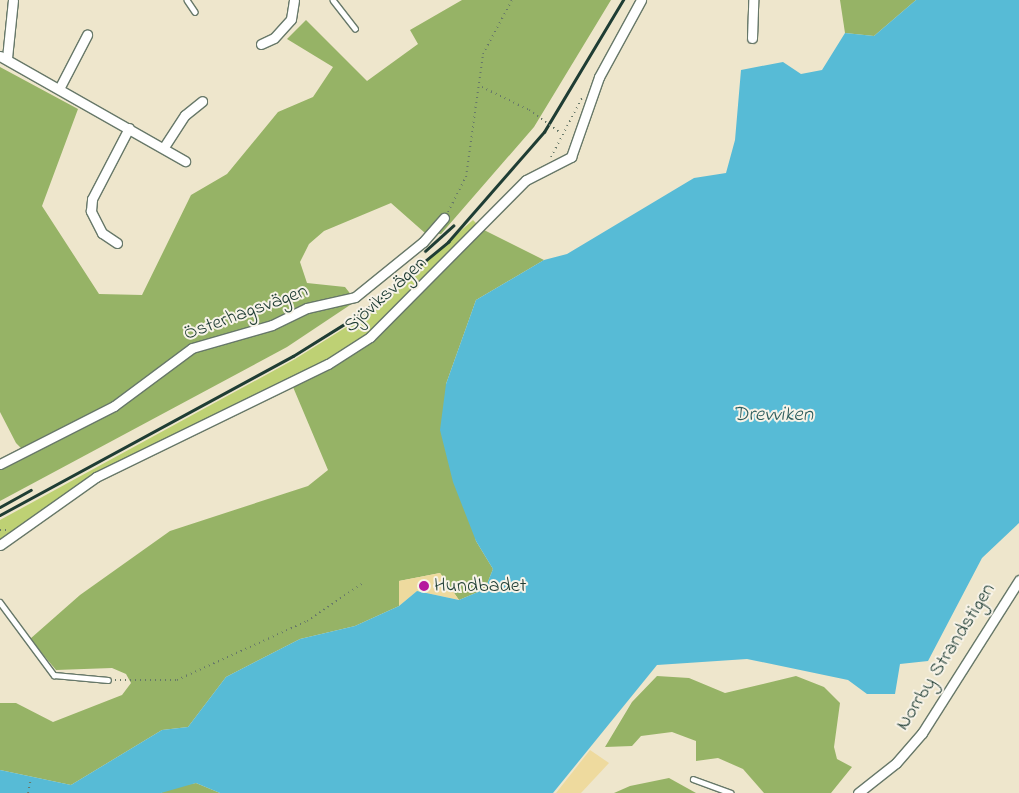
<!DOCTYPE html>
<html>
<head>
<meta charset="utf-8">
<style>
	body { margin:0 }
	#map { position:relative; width:1019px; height:793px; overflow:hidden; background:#eee6cc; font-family:"Indie Flower",sans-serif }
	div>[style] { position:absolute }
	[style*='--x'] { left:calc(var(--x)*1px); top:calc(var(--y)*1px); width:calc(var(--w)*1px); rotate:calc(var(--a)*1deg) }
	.green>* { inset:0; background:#bed174 }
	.forest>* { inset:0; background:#96b366 }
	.sand>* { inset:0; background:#eeda9e }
	.water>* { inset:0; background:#57bbd6 }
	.path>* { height:2px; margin-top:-1px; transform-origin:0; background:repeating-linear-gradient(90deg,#677869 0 1px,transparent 0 5px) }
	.roads { filter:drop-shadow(1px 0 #677869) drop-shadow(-1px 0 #677869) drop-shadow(0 1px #677869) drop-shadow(0 -1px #677869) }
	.lane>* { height:4.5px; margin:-2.25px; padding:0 2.25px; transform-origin:2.25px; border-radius:2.25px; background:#fff }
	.street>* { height:9px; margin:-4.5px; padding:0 4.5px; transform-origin:4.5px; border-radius:4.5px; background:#fff }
	.rail>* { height:2.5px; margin:-1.25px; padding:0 1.25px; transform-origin:1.25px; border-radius:1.25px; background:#1f3d34 }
	.path-bridge>* { height:2px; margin-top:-1px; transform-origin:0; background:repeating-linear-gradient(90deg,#677869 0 1px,transparent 0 5px) }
	.dots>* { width:14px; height:14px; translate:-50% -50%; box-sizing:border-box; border:2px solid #f7f3e8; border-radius:50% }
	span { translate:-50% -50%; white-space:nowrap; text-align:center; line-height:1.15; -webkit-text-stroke:4px #f7f3e8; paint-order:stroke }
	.street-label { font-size:20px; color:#1f3d34 }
	.poi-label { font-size:20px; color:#1f3d34 }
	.left { translate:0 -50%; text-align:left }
	.water-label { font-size:21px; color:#2d5c5c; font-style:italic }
</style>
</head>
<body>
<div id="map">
	<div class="green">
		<div style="clip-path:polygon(473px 220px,480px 227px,370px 334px,327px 362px,95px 475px,0 541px,0 520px,295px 359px,364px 316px)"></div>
	</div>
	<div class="forest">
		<div style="clip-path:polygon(462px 0,611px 0,534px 127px,441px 234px,425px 233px,391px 203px,324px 231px,309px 244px,300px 262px,307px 283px,345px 287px,356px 301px,287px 347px,0 501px,0 470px,29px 456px,16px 443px,0 412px,0 67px,78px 109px,42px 206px,99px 294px,142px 295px,191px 195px,227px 174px,278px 112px,313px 97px,333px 67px,287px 39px,306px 20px,367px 81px,418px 44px,410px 30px)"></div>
		<div style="clip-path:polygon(840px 0,916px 0,874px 36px,845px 33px)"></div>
		<div style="clip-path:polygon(484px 230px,544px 260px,476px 300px,446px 384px,476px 541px,493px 569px,485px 589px,459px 600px,440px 573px,399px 581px,399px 606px,355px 626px,300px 639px,226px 677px,188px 727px,162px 730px,71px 785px,0 770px,0 703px,16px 703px,53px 722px,122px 695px,131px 683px,126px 674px,112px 668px,56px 670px,30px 639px,80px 595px,170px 531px,308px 486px,328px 470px,293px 387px,373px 339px)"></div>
		<div style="clip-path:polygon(657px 676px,689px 678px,725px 693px,796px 676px,824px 687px,840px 703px,834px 747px,837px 759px,852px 767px,831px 793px,764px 793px,743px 769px,718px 758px,696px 761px,696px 741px,672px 732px,641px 736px,632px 746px,605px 747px,632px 702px)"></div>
		<div style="clip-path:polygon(669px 778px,696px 793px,614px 793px,630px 786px)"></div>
		<div style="clip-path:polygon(196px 783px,220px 793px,161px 793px,167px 788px)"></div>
	</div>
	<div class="sand">
		<div style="clip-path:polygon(440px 573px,459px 600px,417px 591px,399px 606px,399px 581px)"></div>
		<div style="clip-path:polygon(590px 750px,609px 763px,581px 793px,556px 793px)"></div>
	</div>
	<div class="water">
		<div style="clip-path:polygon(916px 0,1019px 0,1019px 523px,982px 558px,928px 661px,900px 664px,895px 694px,867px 694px,848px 680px,747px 659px,657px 665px,553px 793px,220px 793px,196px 783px,161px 793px,0 793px,0 770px,71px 785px,162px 730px,188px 727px,226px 677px,300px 639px,355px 626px,399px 606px,417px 591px,459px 600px,485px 589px,493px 569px,476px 541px,453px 482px,440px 430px,446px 384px,476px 300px,544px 260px,567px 254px,694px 178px,726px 173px,735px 140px,741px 70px,783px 62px,801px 74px,822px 70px,845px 33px,874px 36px)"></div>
	</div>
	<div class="path">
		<div style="--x:482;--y:87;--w:52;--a:26.1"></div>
		<div style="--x:551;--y:157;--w:69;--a:-62.3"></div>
		<div style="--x:448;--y:212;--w:39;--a:-63"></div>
		<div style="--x:466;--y:177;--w:124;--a:-82.1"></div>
		<div style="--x:483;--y:54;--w:61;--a:-61.8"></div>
		<div style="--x:0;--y:530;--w:7;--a:0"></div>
		<div style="--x:115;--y:680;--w:62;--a:0"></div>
		<div style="--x:177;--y:680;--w:143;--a:-24.4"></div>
		<div style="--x:307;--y:621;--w:68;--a:-34.2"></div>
		<div style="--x:28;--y:793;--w:15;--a:-79"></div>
	</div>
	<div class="roads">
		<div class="lane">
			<div style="--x:187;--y:0;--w:14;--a:56"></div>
			<div style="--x:333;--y:0;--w:36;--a:52"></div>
			<div style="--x:0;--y:602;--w:91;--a:53.5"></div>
			<div style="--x:54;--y:675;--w:54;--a:5.3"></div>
			<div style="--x:693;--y:779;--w:40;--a:20.2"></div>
		</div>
		<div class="street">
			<div style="--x:752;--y:38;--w:38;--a:-88"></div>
			<div style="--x:261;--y:44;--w:14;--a:-25"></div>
			<div style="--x:274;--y:38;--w:25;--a:-48"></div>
			<div style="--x:291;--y:19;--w:19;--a:-81"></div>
			<div style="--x:0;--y:56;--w:213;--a:29.6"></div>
			<div style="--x:7;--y:58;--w:58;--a:-84.1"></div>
			<div style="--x:60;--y:87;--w:59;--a:-62.6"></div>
			<div style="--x:164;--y:147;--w:38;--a:-57"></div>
			<div style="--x:185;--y:115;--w:22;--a:-39"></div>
			<div style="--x:117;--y:243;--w:18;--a:-146"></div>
			<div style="--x:102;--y:233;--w:25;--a:-117"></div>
			<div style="--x:91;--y:211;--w:12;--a:-85"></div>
			<div style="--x:92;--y:199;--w:80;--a:-62.5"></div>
			<div style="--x:0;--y:464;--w:128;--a:-27"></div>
			<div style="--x:114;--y:406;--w:97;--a:-36.6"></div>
			<div style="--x:192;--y:348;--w:83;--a:-16"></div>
			<div style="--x:272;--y:325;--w:39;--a:-26"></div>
			<div style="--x:307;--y:308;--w:49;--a:-12.9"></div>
			<div style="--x:355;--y:297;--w:87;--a:-39"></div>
			<div style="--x:423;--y:242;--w:32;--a:-49"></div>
			<div style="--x:0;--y:545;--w:118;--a:-35.3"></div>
			<div style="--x:96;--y:477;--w:258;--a:-26"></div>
			<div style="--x:328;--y:364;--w:50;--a:-32.7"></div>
			<div style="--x:370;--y:337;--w:221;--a:-45.2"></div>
			<div style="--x:526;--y:180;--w:51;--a:-27.1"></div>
			<div style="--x:571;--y:157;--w:85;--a:-70.7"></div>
			<div style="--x:599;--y:77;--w:88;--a:-61.4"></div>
			<div style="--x:858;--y:793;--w:48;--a:-38.3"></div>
			<div style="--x:896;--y:763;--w:40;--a:-49"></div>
			<div style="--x:922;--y:733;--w:181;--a:-57.6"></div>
		</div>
	</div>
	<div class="rail">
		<div style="--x:425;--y:251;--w:38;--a:-42"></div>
		<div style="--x:0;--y:507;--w:35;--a:-29"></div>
		<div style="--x:0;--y:515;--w:333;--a:-28.5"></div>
		<div style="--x:293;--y:356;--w:81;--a:-31.9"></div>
		<div style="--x:362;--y:313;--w:112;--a:-39.5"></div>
		<div style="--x:448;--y:242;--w:146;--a:-48.9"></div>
		<div style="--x:544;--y:132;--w:154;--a:-59.1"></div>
	</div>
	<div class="path-bridge">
		<div style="--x:529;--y:110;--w:39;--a:36"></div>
	</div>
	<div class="dots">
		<div style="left:424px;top:586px;background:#b5179e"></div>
	</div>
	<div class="street-label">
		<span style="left:386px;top:295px;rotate:-42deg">Sjöviksvägen</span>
		<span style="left:246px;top:313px;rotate:-20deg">Österhagsvägen</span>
		<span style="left:946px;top:657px;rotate:-58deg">Norrby Strandstigen</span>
	</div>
	<div class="poi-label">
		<span class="left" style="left:434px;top:586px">Hundbadet</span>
	</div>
	<div class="water-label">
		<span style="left:773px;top:415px">Drevviken</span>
	</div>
</div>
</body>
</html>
